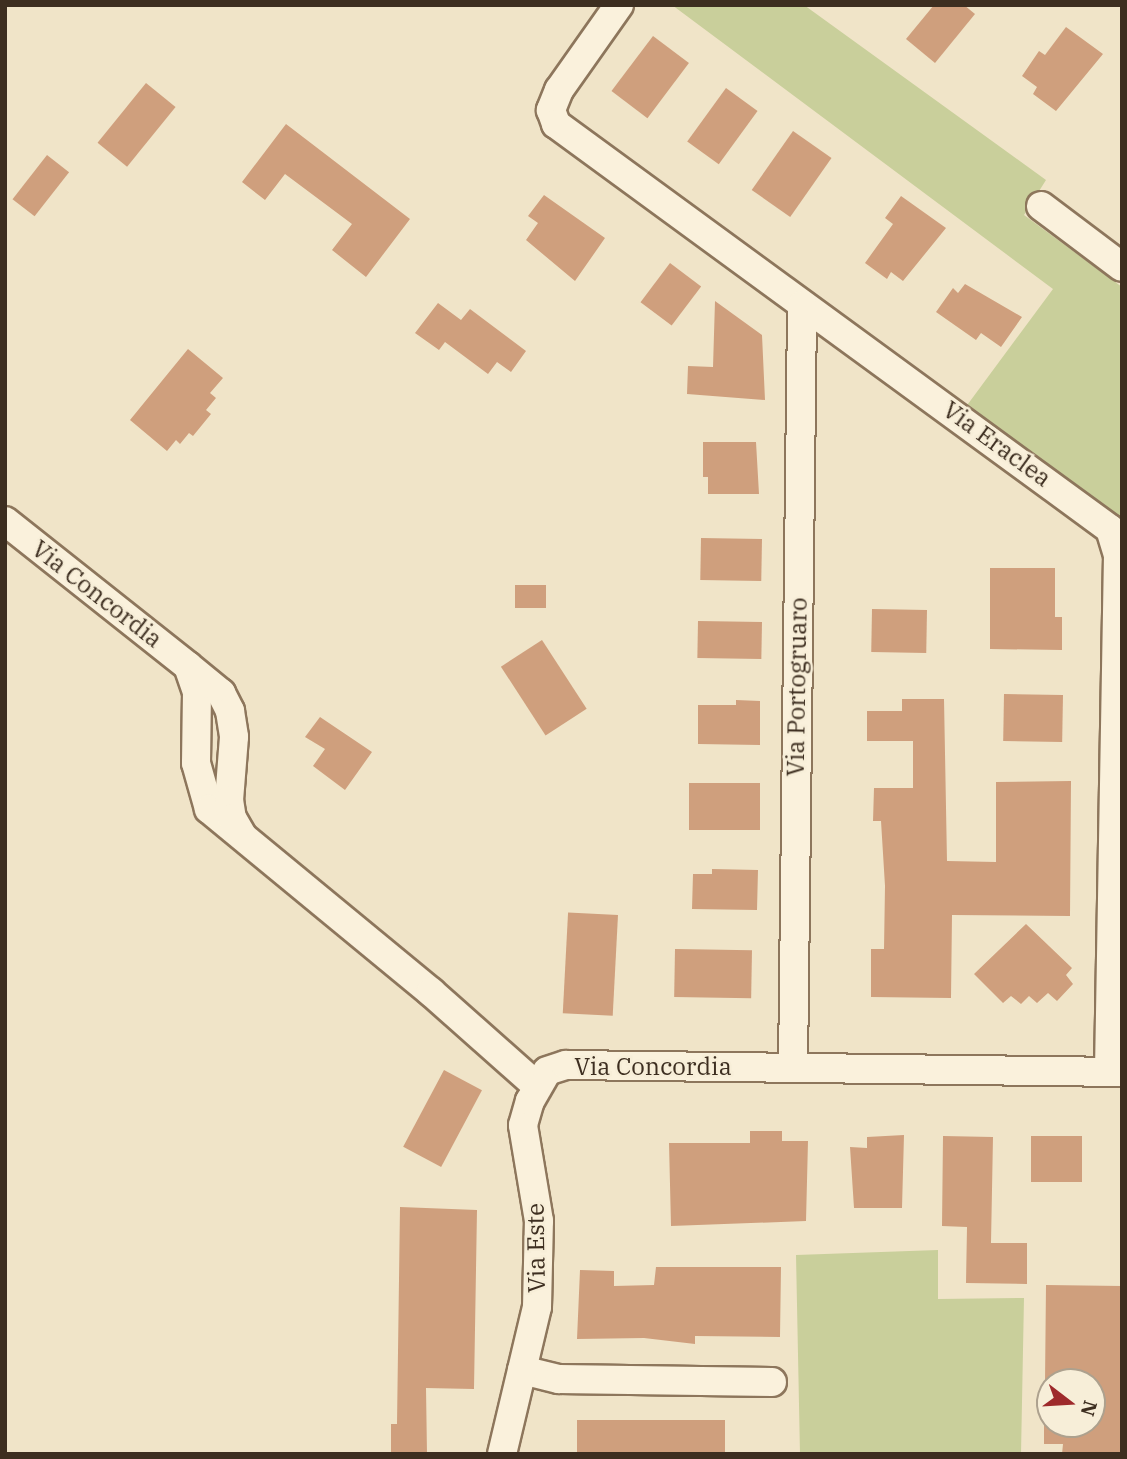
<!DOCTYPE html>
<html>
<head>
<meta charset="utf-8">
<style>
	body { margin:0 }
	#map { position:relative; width:1127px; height:1459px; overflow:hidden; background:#f0e4c8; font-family:"IBM Plex Serif",serif }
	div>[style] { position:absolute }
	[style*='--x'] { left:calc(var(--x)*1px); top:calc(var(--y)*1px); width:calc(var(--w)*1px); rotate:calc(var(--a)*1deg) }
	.green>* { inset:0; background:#c9cf9b }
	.building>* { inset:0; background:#cf9f7d; transform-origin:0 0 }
	.roads { filter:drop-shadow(2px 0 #8d765c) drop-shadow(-2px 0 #8d765c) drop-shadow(0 2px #8d765c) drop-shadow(0 -2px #8d765c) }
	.minor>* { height:28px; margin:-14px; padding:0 14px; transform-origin:14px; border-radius:14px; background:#faf1dc }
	span { translate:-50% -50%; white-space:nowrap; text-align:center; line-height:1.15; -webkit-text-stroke:5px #f7eed8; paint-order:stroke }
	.street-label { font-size:24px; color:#3d2e20 }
	.frame { position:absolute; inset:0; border:7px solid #3d2e20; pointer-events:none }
	.north { position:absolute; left:1036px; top:1368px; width:70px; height:70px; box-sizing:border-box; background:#f7eed8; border:2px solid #ada18e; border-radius:50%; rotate:107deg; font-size:19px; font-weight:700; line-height:28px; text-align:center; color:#3d2e20 }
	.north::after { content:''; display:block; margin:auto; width:24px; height:32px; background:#9e2a2b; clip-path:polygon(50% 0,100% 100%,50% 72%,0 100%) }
</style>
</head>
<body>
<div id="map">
	<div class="green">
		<div style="clip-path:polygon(672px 5px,804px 5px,1046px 180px,1024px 215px,1122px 287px,1122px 532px,965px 408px,1053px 289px)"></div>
		<div style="clip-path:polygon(938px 1250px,938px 1299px,1024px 1298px,1021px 1454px,800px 1454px,796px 1255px)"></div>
	</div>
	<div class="building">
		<div style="clip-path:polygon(934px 5px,964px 5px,975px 14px,935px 63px,906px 39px)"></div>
		<div style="clip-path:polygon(1066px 27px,1103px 54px,1056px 111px,1033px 94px,1037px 87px,1022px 76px,1039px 51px,1045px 55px)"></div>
		<div style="left:653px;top:36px;width:45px;height:69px;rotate:37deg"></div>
		<div style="left:146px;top:83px;width:38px;height:77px;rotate:39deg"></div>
		<div style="left:726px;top:88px;width:39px;height:66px;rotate:36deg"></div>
		<div style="clip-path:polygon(286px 124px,410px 219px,366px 277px,332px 250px,352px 224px,285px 174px,265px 200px,242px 182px)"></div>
		<div style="left:793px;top:131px;width:47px;height:72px;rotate:35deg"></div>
		<div style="left:47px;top:155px;width:28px;height:56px;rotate:38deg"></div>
		<div style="clip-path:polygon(544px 195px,605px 238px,575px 281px,526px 240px,538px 223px,528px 216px)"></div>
		<div style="clip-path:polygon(901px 196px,946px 228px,903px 281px,891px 272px,887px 279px,865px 263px,893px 224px,885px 218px)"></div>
		<div style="left:670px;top:263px;width:39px;height:49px;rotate:37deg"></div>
		<div style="clip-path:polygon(965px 284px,1022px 317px,1001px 347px,981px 333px,976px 340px,936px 312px,953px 288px,958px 293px)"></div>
		<div style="clip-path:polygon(715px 301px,762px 335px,765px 400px,687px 394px,688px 366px,713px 367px)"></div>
		<div style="clip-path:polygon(438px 303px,461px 320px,470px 309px,526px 351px,511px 372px,497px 362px,488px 374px,445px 342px,439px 350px,415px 333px)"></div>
		<div style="clip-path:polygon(188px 349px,223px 378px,210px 393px,216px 398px,206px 410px,211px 414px,193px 436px,189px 433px,180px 444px,176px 440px,167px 451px,130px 420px)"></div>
		<div style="clip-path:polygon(703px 442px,756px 442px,759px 494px,708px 494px,708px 477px,703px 477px)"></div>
		<div style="left:701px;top:538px;width:61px;height:42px;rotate:1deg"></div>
		<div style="clip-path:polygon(990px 568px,1055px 568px,1055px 617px,1062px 617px,1062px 650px,990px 649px)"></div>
		<div style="left:515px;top:585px;width:31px;height:23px"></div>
		<div style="left:872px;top:609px;width:55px;height:43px;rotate:1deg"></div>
		<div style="left:698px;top:621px;width:64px;height:37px;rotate:1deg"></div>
		<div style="left:542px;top:640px;width:82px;height:49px;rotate:57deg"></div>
		<div style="left:1004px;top:694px;width:59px;height:47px;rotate:1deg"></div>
		<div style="clip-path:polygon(902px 699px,944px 699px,947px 861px,996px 862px,996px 782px,1071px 781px,1070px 916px,952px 915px,951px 998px,871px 997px,871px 949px,884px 949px,885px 886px,881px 821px,873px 821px,874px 788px,913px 788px,913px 741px,867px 741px,867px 711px,902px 711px)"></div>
		<div style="clip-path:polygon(736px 700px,760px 701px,760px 745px,698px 744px,698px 705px,736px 705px)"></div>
		<div style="clip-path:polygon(320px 717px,372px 752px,345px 790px,313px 766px,325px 749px,305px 737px)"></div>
		<div style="left:689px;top:783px;width:71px;height:47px"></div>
		<div style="clip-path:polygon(712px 869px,758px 870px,757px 910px,692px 909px,693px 874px,712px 874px)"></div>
		<div style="left:618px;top:915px;width:101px;height:50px;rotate:93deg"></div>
		<div style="clip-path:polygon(1026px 924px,1072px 968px,1066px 975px,1073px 984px,1057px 1001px,1048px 993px,1037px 1003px,1029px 996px,1021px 1004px,1011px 996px,1003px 1003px,974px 974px)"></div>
		<div style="left:675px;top:949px;width:77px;height:48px;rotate:1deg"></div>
		<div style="left:444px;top:1070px;width:43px;height:87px;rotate:28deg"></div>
		<div style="clip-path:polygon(750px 1131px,782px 1131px,782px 1141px,808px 1141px,806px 1221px,671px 1226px,669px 1143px,750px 1143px)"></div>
		<div style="clip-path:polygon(904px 1135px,902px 1208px,854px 1208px,850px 1147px,867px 1148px,867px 1137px)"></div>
		<div style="clip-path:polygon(943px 1136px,993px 1137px,991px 1243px,1027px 1243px,1027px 1284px,966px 1283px,967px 1227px,942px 1226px)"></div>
		<div style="left:1031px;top:1136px;width:51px;height:46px"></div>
		<div style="clip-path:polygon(400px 1207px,477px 1210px,474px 1389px,426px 1388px,427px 1454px,391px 1454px,391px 1424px,397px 1424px)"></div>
		<div style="clip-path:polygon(656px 1267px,781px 1267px,780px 1337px,695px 1336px,695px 1344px,644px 1338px,577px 1339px,580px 1270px,614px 1271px,614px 1286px,654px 1285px)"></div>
		<div style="clip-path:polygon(1046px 1285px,1122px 1286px,1121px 1454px,1062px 1454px,1063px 1444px,1044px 1444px,1044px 1424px,1092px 1424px,1092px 1382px,1045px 1382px)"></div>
		<div style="left:577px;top:1420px;width:148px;height:34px"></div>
	</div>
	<div class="roads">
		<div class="minor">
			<div style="--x:619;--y:5;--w:104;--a:125.2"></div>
			<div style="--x:559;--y:90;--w:22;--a:112"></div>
			<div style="--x:551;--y:110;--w:15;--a:70"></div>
			<div style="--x:556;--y:124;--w:686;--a:36.17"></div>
			<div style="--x:1110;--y:529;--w:27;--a:73"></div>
			<div style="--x:1118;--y:555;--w:516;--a:91"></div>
			<div style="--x:1041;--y:206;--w:101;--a:37"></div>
			<div style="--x:5;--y:521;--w:233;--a:38.4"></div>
			<div style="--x:188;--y:666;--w:28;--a:71"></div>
			<div style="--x:197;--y:692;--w:71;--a:90.8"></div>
			<div style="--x:196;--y:763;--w:48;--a:74.2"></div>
			<div style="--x:209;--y:809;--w:288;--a:39.5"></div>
			<div style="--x:431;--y:992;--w:142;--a:41.6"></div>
			<div style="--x:188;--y:666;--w:43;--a:39.3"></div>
			<div style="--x:221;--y:693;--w:20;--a:63"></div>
			<div style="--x:230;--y:711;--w:26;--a:81"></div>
			<div style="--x:234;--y:737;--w:63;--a:94.5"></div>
			<div style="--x:229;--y:800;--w:18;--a:81"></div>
			<div style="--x:232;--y:818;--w:20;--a:60"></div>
			<div style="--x:793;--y:1068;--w:763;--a:-89.32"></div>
			<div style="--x:522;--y:1370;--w:38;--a:14"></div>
			<div style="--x:559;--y:1379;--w:213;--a:0.8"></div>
			<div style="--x:502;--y:1454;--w:151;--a:-76.6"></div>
			<div style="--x:537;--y:1307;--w:86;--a:-88.7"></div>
			<div style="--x:539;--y:1221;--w:97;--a:-99.5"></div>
			<div style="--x:523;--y:1125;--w:25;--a:-74"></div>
			<div style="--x:530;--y:1101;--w:34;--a:-60"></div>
			<div style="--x:547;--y:1071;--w:20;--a:-18"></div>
			<div style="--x:566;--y:1065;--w:556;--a:0.72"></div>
		</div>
	</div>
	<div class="street-label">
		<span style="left:997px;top:444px;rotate:36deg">Via Eraclea</span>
		<span style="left:97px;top:594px;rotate:38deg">Via Concordia</span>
		<span style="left:797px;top:687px;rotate:-89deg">Via Portogruaro</span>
		<span style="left:653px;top:1067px">Via Concordia</span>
		<span style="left:536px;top:1248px;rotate:-91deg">Via Este</span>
	</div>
	<div class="frame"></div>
	<div class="north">N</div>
</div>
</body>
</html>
